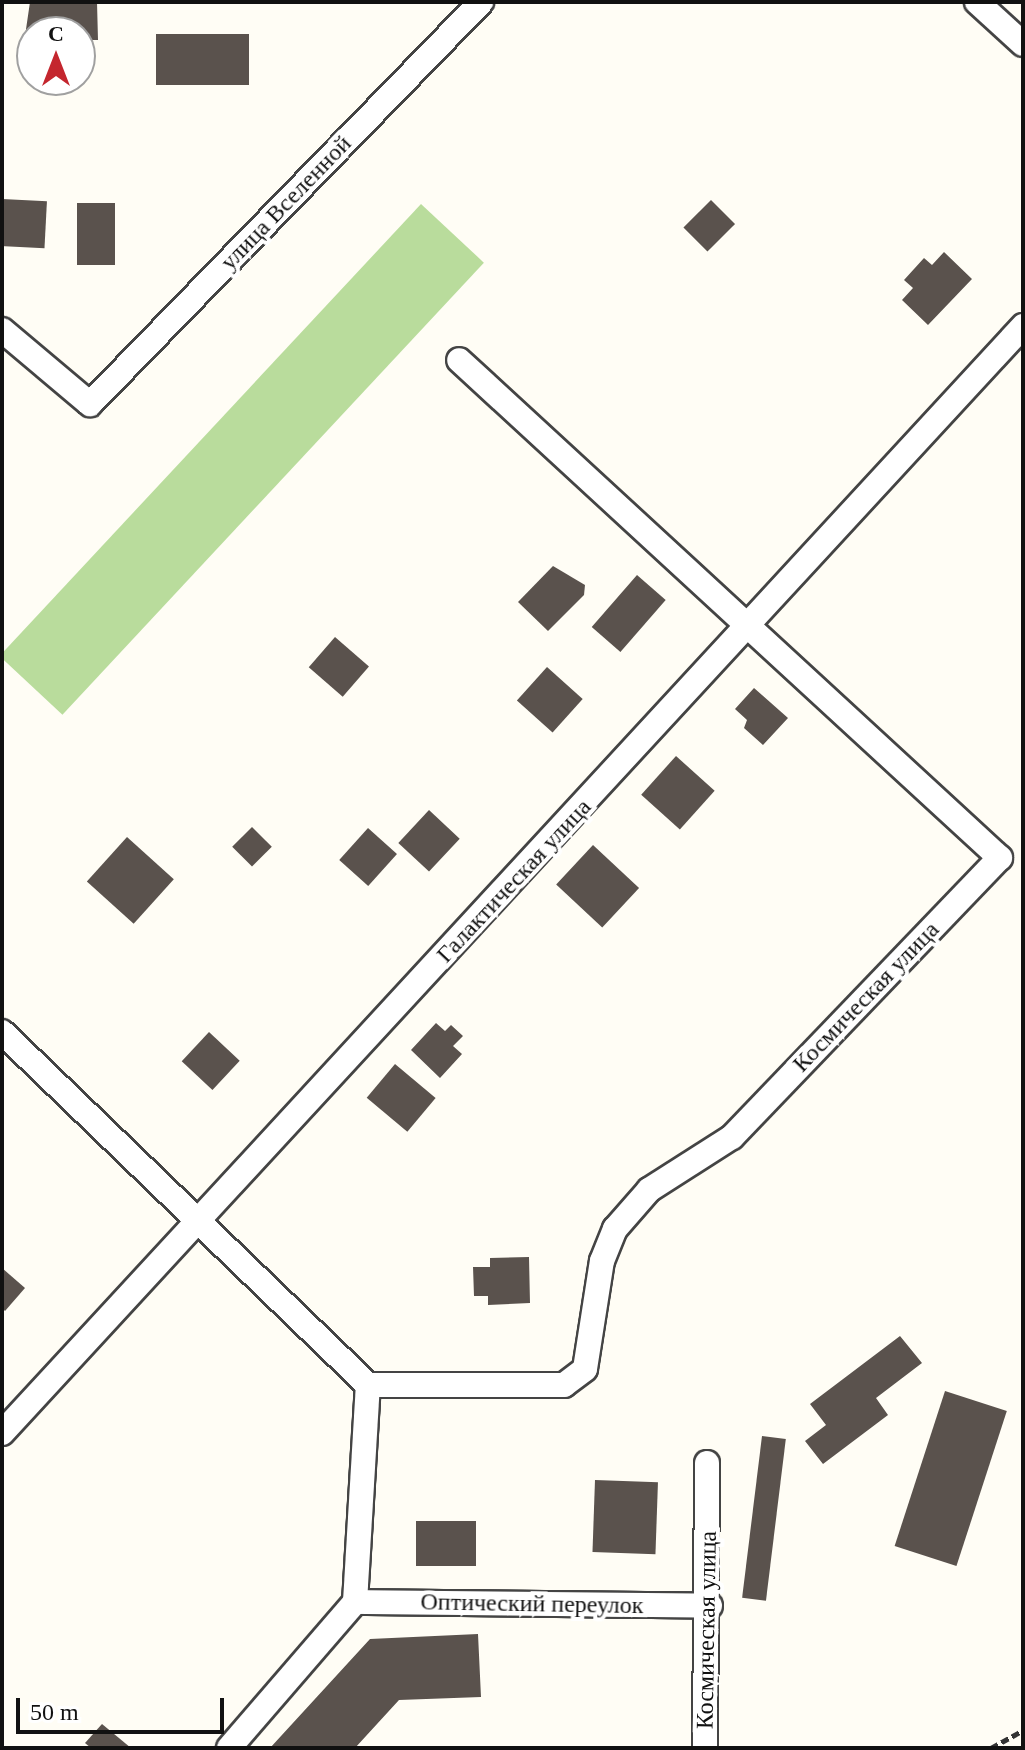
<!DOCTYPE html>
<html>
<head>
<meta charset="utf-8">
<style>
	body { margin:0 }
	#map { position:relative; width:1025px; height:1750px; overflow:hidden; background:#fffdf5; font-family:"Times New Roman",serif }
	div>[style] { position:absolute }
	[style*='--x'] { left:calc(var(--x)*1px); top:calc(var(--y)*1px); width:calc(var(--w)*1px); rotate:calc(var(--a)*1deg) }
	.forest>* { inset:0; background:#b9dc9c; transform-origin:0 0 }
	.building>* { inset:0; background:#5a524d; transform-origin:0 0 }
	.path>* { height:5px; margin-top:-2.5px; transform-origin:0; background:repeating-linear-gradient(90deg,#333 0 8px,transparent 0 12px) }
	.roads { filter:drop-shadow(2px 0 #444) drop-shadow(-2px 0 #444) drop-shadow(0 2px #444) drop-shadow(0 -2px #444) }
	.street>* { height:24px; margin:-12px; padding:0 12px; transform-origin:12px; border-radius:12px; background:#fff }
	span { translate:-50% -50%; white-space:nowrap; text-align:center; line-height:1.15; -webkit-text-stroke:8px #fff; paint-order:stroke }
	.street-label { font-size:24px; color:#111 }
	.frame { position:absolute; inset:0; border:4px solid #111; pointer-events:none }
	.north { position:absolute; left:16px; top:16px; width:80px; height:80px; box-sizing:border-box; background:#fff; border:2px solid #a0a0a0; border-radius:50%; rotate:0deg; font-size:22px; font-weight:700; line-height:32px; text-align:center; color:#111 }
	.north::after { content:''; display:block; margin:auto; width:28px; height:36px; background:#c4262e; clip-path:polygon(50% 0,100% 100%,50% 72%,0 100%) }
	.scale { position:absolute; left:16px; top:1698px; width:208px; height:36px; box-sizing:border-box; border:4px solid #111; border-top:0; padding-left:10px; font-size:24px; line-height:28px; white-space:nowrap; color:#111; -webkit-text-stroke:6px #fff; paint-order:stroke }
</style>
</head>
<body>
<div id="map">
	<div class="forest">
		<div style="left:421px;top:204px;width:86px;height:618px;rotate:43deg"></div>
	</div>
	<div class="building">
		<div style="clip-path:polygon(30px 2px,97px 2px,98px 40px,80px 40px,80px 32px,32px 32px,32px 41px,25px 36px)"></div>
		<div style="left:156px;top:34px;width:93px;height:51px"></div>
		<div style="left:2px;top:199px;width:45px;height:47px;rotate:3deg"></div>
		<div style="left:711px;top:200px;width:34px;height:39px;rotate:45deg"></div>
		<div style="left:77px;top:203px;width:38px;height:62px"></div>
		<div style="clip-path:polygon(944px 252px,972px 279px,928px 325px,902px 300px,913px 288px,904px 280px,924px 258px,932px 265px)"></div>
		<div style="clip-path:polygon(553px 566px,585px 585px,584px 595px,548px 631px,518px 602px)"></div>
		<div style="left:637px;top:575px;width:38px;height:69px;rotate:41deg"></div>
		<div style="left:335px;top:637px;width:45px;height:40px;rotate:41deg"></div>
		<div style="left:547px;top:667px;width:48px;height:45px;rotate:42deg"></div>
		<div style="clip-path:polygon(754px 688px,788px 718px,763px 745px,744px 728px,747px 720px,735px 709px)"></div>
		<div style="left:676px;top:756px;width:52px;height:52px;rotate:42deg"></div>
		<div style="left:429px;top:810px;width:42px;height:45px;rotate:43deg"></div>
		<div style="left:252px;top:827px;width:28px;height:28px;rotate:45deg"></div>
		<div style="left:368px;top:828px;width:39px;height:43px;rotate:42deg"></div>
		<div style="left:127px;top:837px;width:63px;height:60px;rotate:42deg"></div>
		<div style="left:593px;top:845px;width:63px;height:54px;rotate:43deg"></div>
		<div style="clip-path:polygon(436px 1023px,445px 1031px,451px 1025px,463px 1036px,453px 1046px,462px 1054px,440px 1078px,411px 1050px)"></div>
		<div style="left:209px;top:1032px;width:42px;height:40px;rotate:43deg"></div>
		<div style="left:395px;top:1064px;width:53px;height:44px;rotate:40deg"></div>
		<div style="clip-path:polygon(529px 1257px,530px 1303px,488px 1305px,488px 1296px,474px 1296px,473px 1267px,490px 1267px,490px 1258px)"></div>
		<div style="clip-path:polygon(2px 1268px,25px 1288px,5px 1311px,2px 1308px)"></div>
		<div style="clip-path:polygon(900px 1336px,922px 1363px,876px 1398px,888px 1415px,823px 1464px,805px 1441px,826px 1425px,810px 1404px)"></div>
		<div style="left:945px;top:1391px;width:65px;height:163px;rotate:18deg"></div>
		<div style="left:762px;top:1436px;width:24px;height:163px;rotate:7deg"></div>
		<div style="left:595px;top:1480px;width:63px;height:72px;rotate:2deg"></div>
		<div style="left:416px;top:1521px;width:60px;height:45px"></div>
		<div style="clip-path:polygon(478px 1634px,481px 1697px,399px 1700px,355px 1748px,270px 1748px,370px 1639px)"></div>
		<div style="clip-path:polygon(102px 1724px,131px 1748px,91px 1748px,85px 1743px)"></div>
	</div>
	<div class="path">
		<div style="--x:991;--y:1748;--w:37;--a:-29"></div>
	</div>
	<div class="roads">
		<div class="street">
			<div style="--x:977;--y:2;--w:62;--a:42.4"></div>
			<div style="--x:2;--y:330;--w:115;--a:40.1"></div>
			<div style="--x:90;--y:404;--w:561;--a:-45.79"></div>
			<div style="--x:2;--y:1032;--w:508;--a:43.96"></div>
			<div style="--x:368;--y:1385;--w:196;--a:0"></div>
			<div style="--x:564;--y:1385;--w:26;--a:-37"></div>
			<div style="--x:585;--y:1369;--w:109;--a:-81.1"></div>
			<div style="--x:602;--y:1261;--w:35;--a:-68"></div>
			<div style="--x:615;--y:1229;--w:52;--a:-48.9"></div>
			<div style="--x:649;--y:1190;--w:98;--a:-32.6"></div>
			<div style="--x:732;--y:1137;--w:387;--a:-46.2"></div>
			<div style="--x:1000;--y:858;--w:735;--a:-137.37"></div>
			<div style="--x:2;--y:1433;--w:1506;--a:-47.31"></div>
			<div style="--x:355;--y:1602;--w:355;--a:0.6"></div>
			<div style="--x:355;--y:1602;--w:217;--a:-86.6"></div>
			<div style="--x:229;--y:1748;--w:193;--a:-49.2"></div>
			<div style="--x:705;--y:1748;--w:285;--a:-89.6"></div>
		</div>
	</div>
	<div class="street-label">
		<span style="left:286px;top:203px;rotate:-46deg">улица Вселенной</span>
		<span style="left:514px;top:881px;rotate:-47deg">Галактическая улица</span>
		<span style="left:866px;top:997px;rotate:-46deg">Космическая улица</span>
		<span style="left:532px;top:1604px;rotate:1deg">Оптический переулок</span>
		<span style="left:707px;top:1630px;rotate:-89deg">Космическая улица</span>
	</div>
	<div class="frame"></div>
	<div class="north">С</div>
	<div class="scale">50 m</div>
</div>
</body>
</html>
